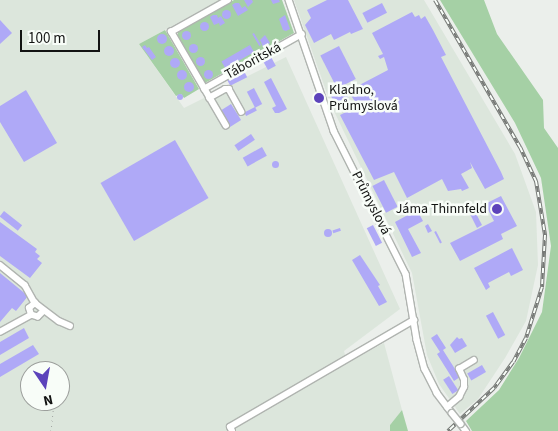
<!DOCTYPE html>
<html>
<head>
<meta charset="utf-8">
<style>
	body { margin:0 }
	#map { position:relative; width:558px; height:431px; overflow:hidden; background:#ebefeb; font-family:"Source Sans 3",sans-serif }
	div>[style] { position:absolute }
	[style*='--x'] { left:calc(var(--x)*1px); top:calc(var(--y)*1px); width:calc(var(--w)*1px); rotate:calc(var(--a)*1deg) }
	.built>* { inset:0; background:#dce6dc }
	.green>* { inset:0; background:#a5d0a5 }
	.building>* { inset:0; background:#afa9f7; transform-origin:0 0 }
	.round { border-radius:50% }
	.path>* { height:1px; margin-top:-0.5px; transform-origin:0; background:repeating-linear-gradient(90deg,#a3a6a3 0 1px,transparent 0 5px) }
	.roads { filter:drop-shadow(1px 0 #b0b4b0) drop-shadow(-1px 0 #b0b4b0) drop-shadow(0 1px #b0b4b0) drop-shadow(0 -1px #b0b4b0) }
	.minor>* { height:5.5px; margin:-2.75px; padding:0 2.75px; transform-origin:2.75px; border-radius:2.75px; background:#fff }
	.rail>* { height:4px; margin-top:-2px; transform-origin:0; background:repeating-linear-gradient(90deg,#f8fdf8 0 5.5px,#767976 0 11px); box-sizing:border-box; border-block:1px solid #767976 }
	.bridges { filter:drop-shadow(1px 0 #b0b4b0) drop-shadow(-1px 0 #b0b4b0) drop-shadow(0 1px #b0b4b0) drop-shadow(0 -1px #b0b4b0) }
	.minor-bridge>* { height:5.5px; margin:-2.75px; padding:0 2.75px; transform-origin:2.75px; border-radius:2.75px; background:#fff }
	.dots>* { width:14px; height:14px; translate:-50% -50%; box-sizing:border-box; border:2px solid #f8fdf8; border-radius:50% }
	span { translate:-50% -50%; white-space:nowrap; text-align:center; line-height:1.15; -webkit-text-stroke:5px #f8fdf8; paint-order:stroke }
	.street-label { font-size:14px; color:#121312 }
	.poi-label { font-size:14px; color:#121312 }
	.left { translate:0 -50%; text-align:left }
	.right { translate:-100% -50%; text-align:right }
	.north { position:absolute; left:20px; top:361px; width:50px; height:50px; box-sizing:border-box; background:#f8fdf8; border:1px solid #9c9f9c; border-radius:50%; rotate:168deg; font-size:14px; font-weight:700; line-height:20px; text-align:center; color:#121312 }
	.north::after { content:''; display:block; margin:auto; width:18px; height:22px; background:#5c43bb; clip-path:polygon(50% 0,100% 100%,50% 72%,0 100%) }
	.scale { position:absolute; left:20px; top:30px; width:80px; height:22px; box-sizing:border-box; border:2px solid #121312; border-top:0; padding-left:6px; font-size:15px; line-height:18px; white-space:nowrap; color:#121312; -webkit-text-stroke:4px #f8fdf8; paint-order:stroke }
</style>
</head>
<body>
<div id="map">
	<div class="built">
		<div style="clip-path:polygon(evenodd,0 0,220px 0,139px 44px,184px 108px,286px 57px,400px 309px,344px 351px,347px 363px,384px 343px,402px 410px,390px 425px,390px 431px,0 431px,0 0,30px 371px,60px 371px,60px 401px,30px 401px,30px 371px)"></div>
		<div style="clip-path:polygon(294px 0,424px 0,515px 154px,536px 212px,538px 265px,526px 321px,505px 358px,478px 399px,460px 414px,439px 384px,427px 355px,412px 273px,331px 105px)"></div>
	</div>
	<div class="green">
		<div style="clip-path:polygon(234px 0,282px 0,294px 33px,205px 83px,178px 36px,178px 32px)"></div>
		<div style="clip-path:polygon(440px 0,484px 0,497px 34px,543px 100px,544px 128px,558px 148px,558px 431px,472px 431px,466px 421px,499px 390px,519px 358px,542px 312px,551px 246px,541px 178px,515px 123px)"></div>
		<div style="clip-path:polygon(165px 30px,199px 89px,184px 98px,181px 94px,176px 96px,139px 44px)"></div>
		<div style="clip-path:polygon(402px 410px,408px 431px,390px 431px,390px 425px)"></div>
	</div>
	<div class="building">
		<div style="clip-path:polygon(244px 0,252px 0,253px 2px,248px 7px)"></div>
		<div style="clip-path:polygon(271px 0,279px 0,280px 2px,273px 4px)"></div>
		<div style="clip-path:polygon(327px 0,348px 0,363px 29px,351px 34px,350px 32px,334px 40px,331px 34px,314px 43px,305px 25px,311px 18px,307px 10px)"></div>
		<div style="clip-path:polygon(235px 3px,239px 3px,242px 8px,245px 6px,248px 10px,238px 16px,232px 5px)"></div>
		<div style="left:382px;top:3px;width:11px;height:22px;rotate:63deg"></div>
		<div class="round" style="left:221.5px;top:9.5px;width:9px;height:9px"></div>
		<div style="clip-path:polygon(412px 12px,415px 17px,419px 15px,421px 19px,425px 16px,433px 30px,446px 55px,441px 57px,501px 172px,504px 179px,485px 189px,470px 162px,472px 168px,461px 174px,469px 188px,462px 191px,461px 189px,448px 191px,442px 179px,407px 198px,394px 172px,374px 180px,340px 115px,358px 106px,348px 91px,388px 70px,384px 57px,380px 59px,378px 56px,383px 54px,372px 33px)"></div>
		<div style="clip-path:polygon(213px 15px,217px 15px,218px 18px,221px 16px,225px 23px,220px 26px,219px 23px,214px 25px,210px 17px)"></div>
		<div style="clip-path:polygon(285px 15px,290px 29px,286px 31px,283px 30px,279px 19px)"></div>
		<div style="clip-path:polygon(0 20px,12px 33px,0 44px)"></div>
		<div class="round" style="left:199.5px;top:21.5px;width:9px;height:9px"></div>
		<div class="round" style="left:181.5px;top:30.5px;width:9px;height:9px"></div>
		<div style="left:254px;top:33px;width:14px;height:2px;rotate:60deg"></div>
		<div class="round" style="left:157px;top:34px;width:10px;height:10px"></div>
		<div style="clip-path:polygon(265px 35px,270px 43px,263px 47px,260px 40px)"></div>
		<div class="round" style="left:188.5px;top:43.5px;width:9px;height:9px"></div>
		<div style="clip-path:polygon(145px 45px,147px 48px,149px 47px,156px 57px,152px 60px,142px 47px)"></div>
		<div style="left:250px;top:45px;width:8px;height:33px;rotate:60deg"></div>
		<div class="round" style="left:164px;top:46px;width:10px;height:10px"></div>
		<div style="left:339px;top:46px;width:37px;height:21px;rotate:63deg"></div>
		<div class="round" style="left:195.5px;top:56.5px;width:9px;height:9px"></div>
		<div style="left:271px;top:57px;width:10px;height:9px;rotate:61deg"></div>
		<div class="round" style="left:170px;top:58px;width:10px;height:10px"></div>
		<div class="round" style="left:203.5px;top:69.5px;width:9px;height:9px"></div>
		<div class="round" style="left:177px;top:70px;width:10px;height:10px"></div>
		<div style="left:244px;top:71px;width:7px;height:19px;rotate:63deg"></div>
		<div style="clip-path:polygon(271px 78px,287px 109px,279px 113px,275px 113px,272px 108px,276px 106px,264px 82px)"></div>
		<div class="round" style="left:184px;top:82px;width:10px;height:10px"></div>
		<div style="left:254px;top:88px;width:18px;height:8px;rotate:63deg"></div>
		<div style="clip-path:polygon(26px 90px,57px 143px,24px 162px,0 122px,0 106px)"></div>
		<div style="clip-path:polygon(345px 92px,350px 101px,337px 108px,331px 96px)"></div>
		<div class="round" style="left:177px;top:94px;width:6px;height:6px"></div>
		<div style="left:231px;top:104px;width:19px;height:13px;rotate:58deg"></div>
		<div style="left:255px;top:107px;width:4px;height:12px;rotate:63deg"></div>
		<div style="left:251px;top:134px;width:7px;height:20px;rotate:56deg"></div>
		<div style="left:175px;top:140px;width:67px;height:86px;rotate:60deg"></div>
		<div style="left:262px;top:147px;width:10px;height:22px;rotate:61deg"></div>
		<div class="round" style="left:271.5px;top:160.5px;width:7px;height:7px"></div>
		<div style="left:384px;top:180px;width:30px;height:13px;rotate:63deg"></div>
		<div style="clip-path:polygon(501px 196px,517px 226px,501px 234px,503px 239px,460px 261px,450px 243px,494px 221px,485px 204px)"></div>
		<div style="clip-path:polygon(441px 204px,444px 210px,440px 212px,438px 206px)"></div>
		<div style="clip-path:polygon(471px 204px,482px 225px,477px 228px,468px 210px,467px 206px)"></div>
		<div style="clip-path:polygon(436px 206px,439px 212px,435px 214px,431px 208px)"></div>
		<div style="clip-path:polygon(417px 210px,423px 221px,408px 229px,421px 253px,412px 257px,395px 222px)"></div>
		<div style="left:4px;top:211px;width:23px;height:7px;rotate:38deg"></div>
		<div style="clip-path:polygon(0 222px,37px 249px,35px 252px,40px 256px,37px 259px,42px 263px,30px 278px,0 256px)"></div>
		<div style="clip-path:polygon(428px 224px,432px 231px,428px 233px,425px 226px)"></div>
		<div style="left:373px;top:225px;width:20px;height:7px;rotate:63deg"></div>
		<div style="left:340px;top:228px;width:3px;height:8px;rotate:72deg"></div>
		<div class="round" style="left:324px;top:229px;width:8px;height:8px"></div>
		<div style="left:436px;top:231px;width:13px;height:2px;rotate:63deg"></div>
		<div style="clip-path:polygon(512px 248px,523px 270px,511px 276px,509px 272px,488px 283px,490px 287px,486px 290px,474px 268px)"></div>
		<div style="clip-path:polygon(360px 255px,380px 285px,378px 286px,387px 302px,379px 306px,352px 260px)"></div>
		<div style="clip-path:polygon(0 273px,28px 296px,16px 311px,12px 308px,0 322px)"></div>
		<div style="left:493px;top:312px;width:26px;height:8px;rotate:62deg"></div>
		<div style="clip-path:polygon(24px 328px,29px 338px,0 355px,0 342px)"></div>
		<div style="clip-path:polygon(437px 334px,446px 348px,443px 350px,460px 377px,454px 381px,437px 354px,440px 352px,431px 338px)"></div>
		<div style="clip-path:polygon(457px 337px,459px 339px,462px 338px,467px 346px,455px 353px,450px 345px)"></div>
		<div style="clip-path:polygon(33px 345px,39px 354px,0 377px,0 364px)"></div>
		<div style="left:482px;top:365px;width:8px;height:17px;rotate:60deg"></div>
		<div style="left:449px;top:376px;width:17px;height:7px;rotate:57deg"></div>
	</div>
	<div class="path">
		<div style="--x:51;--y:431;--w:30;--a:-84"></div>
	</div>
	<div class="roads">
		<div class="minor">
			<div style="--x:289;--y:0;--w:139;--a:71"></div>
			<div style="--x:334;--y:131;--w:160;--a:63.3"></div>
			<div style="--x:406;--y:274;--w:67;--a:80.5"></div>
			<div style="--x:417;--y:340;--w:30;--a:75"></div>
			<div style="--x:425;--y:369;--w:27;--a:63"></div>
			<div style="--x:437;--y:393;--w:25;--a:53"></div>
			<div style="--x:204;--y:89;--w:112;--a:-29.3"></div>
			<div style="--x:209;--y:98;--w:18;--a:-29"></div>
			<div style="--x:225;--y:89;--w:4;--a:0"></div>
			<div style="--x:229;--y:89;--w:26;--a:61"></div>
			<div style="--x:226;--y:126;--w:109;--a:-120.3"></div>
			<div style="--x:171;--y:32;--w:65;--a:-29.3"></div>
			<div style="--x:0;--y:265;--w:32;--a:39"></div>
			<div style="--x:25;--y:285;--w:21;--a:61"></div>
			<div style="--x:44;--y:311;--w:8;--a:135"></div>
			<div style="--x:38;--y:317;--w:7;--a:-164"></div>
			<div style="--x:31;--y:315;--w:7;--a:-106"></div>
			<div style="--x:29;--y:308;--w:8;--a:-40"></div>
			<div style="--x:35;--y:303;--w:30;--a:37"></div>
			<div style="--x:59;--y:321;--w:12;--a:24"></div>
			<div style="--x:0;--y:332;--w:35;--a:-29"></div>
			<div style="--x:447;--y:407;--w:16;--a:-40"></div>
			<div style="--x:459;--y:397;--w:11;--a:-63"></div>
			<div style="--x:464;--y:387;--w:7;--a:-90"></div>
			<div style="--x:464;--y:380;--w:12;--a:-114"></div>
			<div style="--x:459;--y:369;--w:17;--a:-31"></div>
			<div style="--x:461;--y:424;--w:9;--a:54"></div>
			<div style="--x:232;--y:431;--w:4;--a:-117"></div>
			<div style="--x:230;--y:427;--w:213;--a:-30.2"></div>
		</div>
	</div>
	<div class="rail">
		<div style="--x:435;--y:0;--w:170;--a:60"></div>
		<div style="--x:520;--y:147;--w:38;--a:65"></div>
		<div style="--x:536;--y:181;--w:55;--a:80.5"></div>
		<div style="--x:545;--y:235;--w:52;--a:93.3"></div>
		<div style="--x:542;--y:287;--w:53;--a:107.4"></div>
		<div style="--x:526;--y:338;--w:27;--a:118"></div>
		<div style="--x:513;--y:362;--w:32;--a:126"></div>
		<div style="--x:494;--y:388;--w:63;--a:136.9"></div>
	</div>
	<div class="bridges">
		<div class="minor-bridge">
			<div style="--x:452;--y:413;--w:14;--a:51"></div>
		</div>
	</div>
	<div class="dots">
		<div style="left:319px;top:98px;background:#5c43bb"></div>
		<div style="left:497px;top:209px;background:#5c43bb"></div>
	</div>
	<div class="street-label">
		<span style="left:253px;top:61px;rotate:-29deg">Táboritská</span>
		<span style="left:371px;top:203px;rotate:63deg">Průmyslová</span>
	</div>
	<div class="poi-label">
		<span class="left" style="left:329px;top:98px">Kladno,<br>Průmyslová</span>
		<span class="right" style="left:487px;top:209px">Jáma Thinnfeld</span>
	</div>
	<div class="north">N</div>
	<div class="scale">100 m</div>
</div>
</body>
</html>
